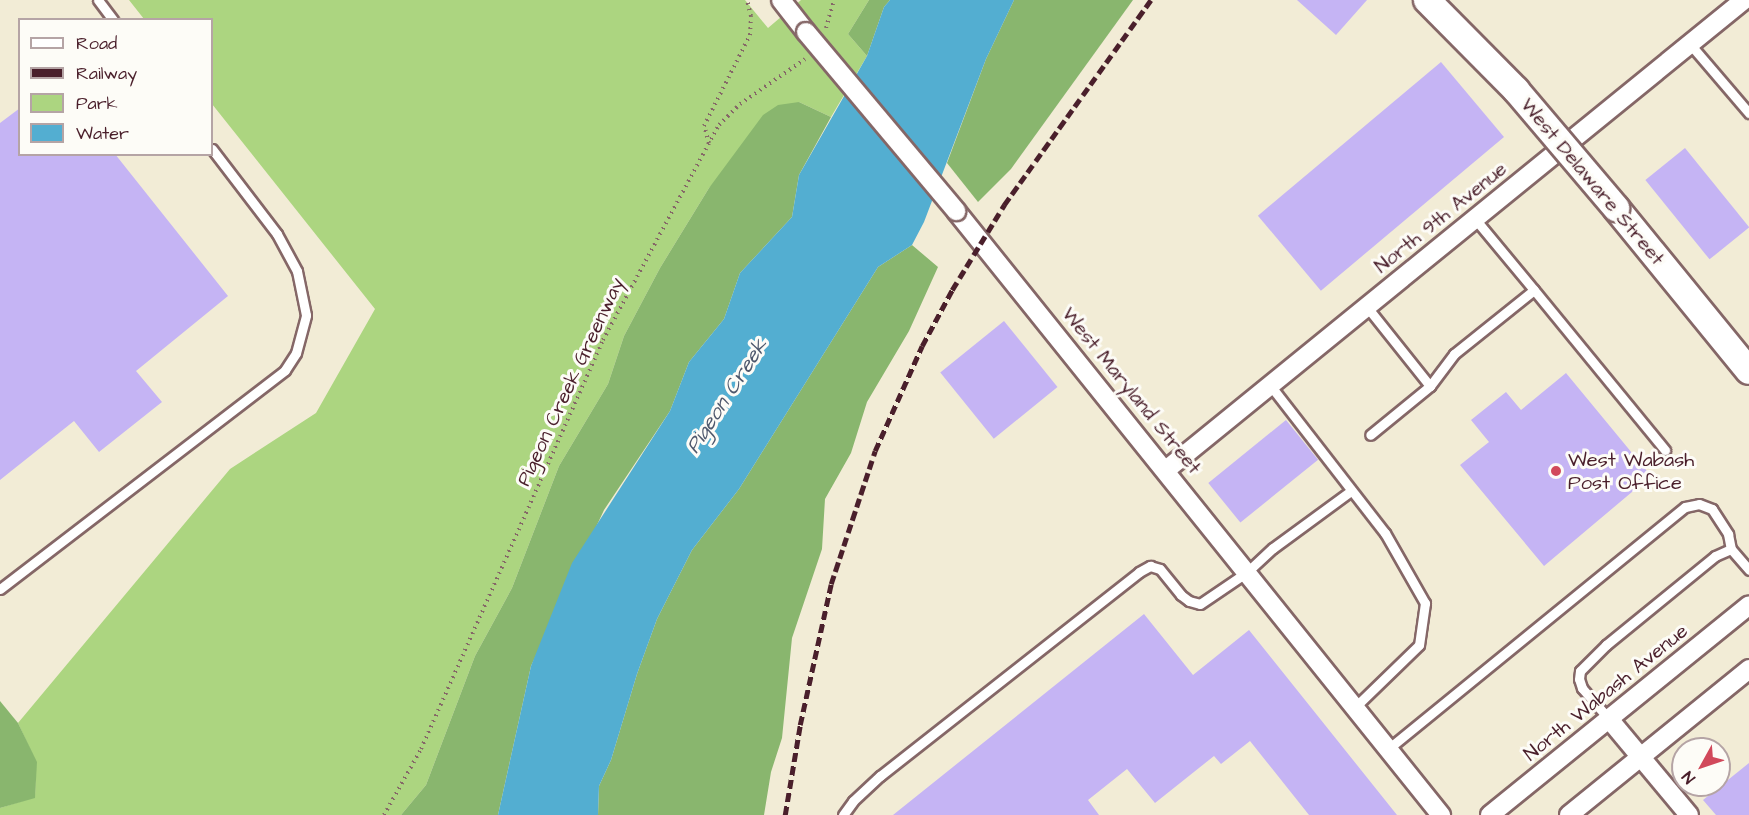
<!DOCTYPE html>
<html>
<head>
<meta charset="utf-8">
<style>
	body { margin:0 }
	#map { position:relative; width:1749px; height:815px; overflow:hidden; background:#f2ecd6; font-family:"Architects Daughter",sans-serif }
	div>[style] { position:absolute }
	[style*='--x'] { left:calc(var(--x)*1px); top:calc(var(--y)*1px); width:calc(var(--w)*1px); rotate:calc(var(--a)*1deg) }
	.green>* { inset:0; background:#acd580 }
	.forest>* { inset:0; background:#89b66e }
	.water>* { inset:0; background:#53aed1 }
	.building>* { inset:0; background:#c5b4f4; transform-origin:0 0 }
	.path>* { height:4px; margin-top:-2px; transform-origin:0; background:repeating-linear-gradient(90deg,#856767 0 1.5px,transparent 0 6px) }
	.roads { filter:drop-shadow(2px 0 #856767) drop-shadow(-2px 0 #856767) drop-shadow(0 2px #856767) drop-shadow(0 -2px #856767) }
	.lane>* { height:9px; margin:-4.5px; padding:0 4.5px; transform-origin:4.5px; border-radius:4.5px; background:#fff }
	.street>* { height:18px; margin:-9px; padding:0 9px; transform-origin:9px; border-radius:9px; background:#fff }
	.secondary>* { height:26px; margin:-13px; padding:0 13px; transform-origin:13px; border-radius:13px; background:#fff }
	.rail>* { height:4.5px; margin-top:-2.25px; transform-origin:0; background:repeating-linear-gradient(90deg,#4a1f2b 0 9px,transparent 0 13.5px) }
	.bridges { filter:drop-shadow(2px 0 #856767) drop-shadow(-2px 0 #856767) drop-shadow(0 2px #856767) drop-shadow(0 -2px #856767) }
	.street-bridge>* { height:18px; margin:-9px; padding:0 9px; transform-origin:9px; border-radius:9px; background:#fff }
	.secondary-bridge>* { height:26px; margin:-13px; padding:0 13px; transform-origin:13px; border-radius:13px; background:#fff }
	.dots>* { width:16px; height:16px; translate:-50% -50%; box-sizing:border-box; border:3px solid #fdfcf7; border-radius:50% }
	span { translate:-50% -50%; white-space:nowrap; text-align:center; line-height:1.15; -webkit-text-stroke:6px #fdfcf7; paint-order:stroke }
	.street-label { font-size:20px; color:#4a1f2b }
	.poi-label { font-size:20px; color:#4a1f2b }
	.left { translate:0 -50%; text-align:left }
	.water-label { font-size:21px; color:#4e586d; font-style:italic }
	.legend { position:absolute; left:18px; top:18px; width:195px; height:138px; box-sizing:border-box; background:#fdfcf7; border:2px solid #b5a4a5; margin:0; padding:8px 10px; list-style:none; font-size:18px; color:#4a1f2b }
	.legend li { display:flex; align-items:center; gap:12px; height:30px }
	.legend b { width:30px; border:2px solid #b5a4a5 }
	.north { position:absolute; left:1671px; top:737px; width:60px; height:60px; box-sizing:border-box; background:#fdfcf7; border:2px solid #b5a4a5; border-radius:50%; rotate:230deg; font-size:16px; font-weight:700; line-height:24px; text-align:center; color:#4a1f2b }
	.north::after { content:''; display:block; margin:auto; width:21px; height:27px; background:#d1495b; clip-path:polygon(50% 0,100% 100%,50% 72%,0 100%) }
</style>
</head>
<body>
<div id="map">
	<div class="green">
		<div style="clip-path:polygon(129px 0,745px 0,768px 28px,801px 0,869px 0,848px 34px,867px 56px,831px 117px,799px 102px,709px 188px,660px 268px,624px 336px,608px 384px,559px 466px,512px 588px,475px 656px,426px 785px,401px 815px,0 815px,0 808px,35px 797px,36px 762px,18px 723px,230px 469px,316px 413px,375px 309px,212px 104px,212px 20px,144px 19px)"></div>
	</div>
	<div class="forest">
		<div style="clip-path:polygon(869px 0,890px 0,884px 7px,867px 56px,848px 34px)"></div>
		<div style="clip-path:polygon(1014px 0,1133px 0,1011px 169px,978px 202px,947px 163px,986px 59px)"></div>
		<div style="clip-path:polygon(799px 102px,831px 117px,799px 175px,792px 217px,740px 273px,724px 319px,689px 362px,670px 411px,604px 510px,531px 666px,498px 815px,401px 815px,426px 785px,475px 656px,512px 588px,559px 466px,608px 384px,624px 336px,660px 268px,709px 188px,763px 115px,778px 105px)"></div>
		<div style="clip-path:polygon(912px 245px,938px 267px,909px 331px,867px 402px,851px 453px,825px 499px,822px 549px,792px 638px,782px 738px,771px 772px,764px 815px,598px 815px,599px 786px,611px 760px,637px 674px,657px 619px,692px 550px,739px 489px,878px 267px)"></div>
		<div style="clip-path:polygon(0 701px,18px 723px,37px 762px,35px 798px,0 808px)"></div>
	</div>
	<div class="water">
		<div style="clip-path:polygon(890px 0,1014px 0,986px 59px,924px 222px,912px 245px,878px 267px,739px 489px,692px 550px,657px 619px,637px 674px,611px 760px,599px 786px,598px 815px,498px 815px,531px 666px,572px 563px,670px 411px,689px 362px,724px 319px,740px 273px,792px 217px,799px 175px,867px 56px,884px 7px)"></div>
	</div>
	<div class="building">
		<div style="clip-path:polygon(1297px 0,1367px 0,1336px 35px)"></div>
		<div style="left:1441px;top:62px;width:98px;height:239px;rotate:50deg"></div>
		<div style="clip-path:polygon(20px 108px,20px 154px,115px 154px,228px 296px,136px 371px,162px 402px,99px 452px,74px 421px,0 480px,0 123px)"></div>
		<div style="left:1685px;top:148px;width:102px;height:51px;rotate:51deg"></div>
		<div style="left:1004px;top:321px;width:85px;height:82px;rotate:51deg"></div>
		<div style="clip-path:polygon(1566px 373px,1651px 476px,1544px 566px,1460px 465px,1489px 442px,1471px 420px,1506px 392px,1521px 410px)"></div>
		<div style="left:1286px;top:420px;width:51px;height:100px;rotate:51deg"></div>
		<div style="clip-path:polygon(1144px 614px,1193px 675px,1249px 630px,1397px 815px,1309px 815px,1250px 741px,1221px 764px,1214px 756px,1155px 803px,1127px 769px,1088px 800px,1099px 815px,893px 815px)"></div>
		<div style="clip-path:polygon(1749px 763px,1749px 815px,1716px 815px,1703px 800px)"></div>
	</div>
	<div class="path">
		<div style="--x:826;--y:28;--w:29;--a:-74"></div>
		<div style="--x:709;--y:143;--w:18;--a:-106"></div>
		<div style="--x:704;--y:126;--w:102;--a:-63.2"></div>
		<div style="--x:750;--y:35;--w:19;--a:-87"></div>
		<div style="--x:751;--y:16;--w:16;--a:-104"></div>
		<div style="--x:384;--y:815;--w:76;--a:-60.7"></div>
		<div style="--x:421;--y:749;--w:448;--a:-66"></div>
		<div style="--x:603;--y:340;--w:244;--a:-61.7"></div>
		<div style="--x:719;--y:125;--w:30;--a:-45"></div>
		<div style="--x:740;--y:104;--w:79;--a:-34.7"></div>
	</div>
	<div class="roads">
		<div class="lane">
			<div style="--x:98;--y:0;--w:25;--a:53"></div>
			<div style="--x:1690;--y:44;--w:91;--a:49.5"></div>
			<div style="--x:1534;--y:290;--w:207;--a:50.7"></div>
			<div style="--x:1367;--y:307;--w:101;--a:51.4"></div>
			<div style="--x:1430;--y:386;--w:77;--a:140.8"></div>
			<div style="--x:1270;--y:385;--w:187;--a:52.2"></div>
			<div style="--x:1385;--y:533;--w:81;--a:60.3"></div>
			<div style="--x:1425;--y:603;--w:42;--a:98.1"></div>
			<div style="--x:1419;--y:645;--w:89;--a:135.9"></div>
			<div style="--x:1430;--y:386;--w:40;--a:-53"></div>
			<div style="--x:1454;--y:354;--w:102;--a:-38.7"></div>
			<div style="--x:1534;--y:290;--w:92;--a:-129.7"></div>
			<div style="--x:0;--y:589;--w:359;--a:-37.5"></div>
			<div style="--x:285;--y:370;--w:20;--a:-57"></div>
			<div style="--x:296;--y:353;--w:39;--a:-75"></div>
			<div style="--x:306;--y:315;--w:45;--a:-101.6"></div>
			<div style="--x:297;--y:271;--w:42;--a:-118.4"></div>
			<div style="--x:277;--y:234;--w:107;--a:-127.4"></div>
			<div style="--x:1609;--y:719;--w:41;--a:-131.1"></div>
			<div style="--x:1582;--y:688;--w:9;--a:-108"></div>
			<div style="--x:1579;--y:679;--w:8;--a:-83"></div>
			<div style="--x:1580;--y:671;--w:37;--a:-45"></div>
			<div style="--x:1606;--y:645;--w:141;--a:-39.2"></div>
			<div style="--x:1715;--y:556;--w:17;--a:-24"></div>
			<div style="--x:1388;--y:749;--w:383;--a:-39.2"></div>
			<div style="--x:1685;--y:507;--w:14;--a:-12"></div>
			<div style="--x:1699;--y:504;--w:14;--a:21"></div>
			<div style="--x:1712;--y:509;--w:30;--a:57"></div>
			<div style="--x:1728;--y:534;--w:15;--a:79"></div>
			<div style="--x:1731;--y:549;--w:28;--a:49"></div>
			<div style="--x:843;--y:815;--w:17;--a:-54"></div>
			<div style="--x:853;--y:801;--w:37;--a:-43"></div>
			<div style="--x:880;--y:776;--w:330;--a:-38.2"></div>
			<div style="--x:1139;--y:572;--w:13;--a:-29"></div>
			<div style="--x:1150;--y:566;--w:10;--a:17"></div>
			<div style="--x:1160;--y:569;--w:33;--a:51"></div>
			<div style="--x:1181;--y:595;--w:10;--a:37"></div>
			<div style="--x:1189;--y:601;--w:11;--a:15"></div>
			<div style="--x:1200;--y:604;--w:57;--a:-34.2"></div>
			<div style="--x:1247;--y:572;--w:35;--a:-43"></div>
			<div style="--x:1273;--y:548;--w:97;--a:-36.2"></div>
		</div>
		<div class="street">
			<div style="--x:781;--y:0;--w:41;--a:52"></div>
			<div style="--x:956;--y:211;--w:775;--a:51.24"></div>
			<div style="--x:1166;--y:470;--w:745;--a:-39.12"></div>
			<div style="--x:1609;--y:719;--w:125;--a:50.2"></div>
			<div style="--x:1490;--y:815;--w:333;--a:-39"></div>
			<div style="--x:1569;--y:815;--w:232;--a:-39"></div>
		</div>
		<div class="secondary">
			<div style="--x:1616;--y:208;--w:210;--a:50.8"></div>
		</div>
	</div>
	<div class="rail">
		<div style="--x:785;--y:815;--w:91;--a:-80.5"></div>
		<div style="--x:800;--y:725;--w:144;--a:-77.6"></div>
		<div style="--x:831;--y:584;--w:140;--a:-71.7"></div>
		<div style="--x:875;--y:451;--w:115;--a:-65.9"></div>
		<div style="--x:922;--y:346;--w:64;--a:-61.8"></div>
		<div style="--x:952;--y:290;--w:100;--a:-58.5"></div>
		<div style="--x:1004;--y:205;--w:252;--a:-54.4"></div>
	</div>
	<div class="bridges">
		<div class="street-bridge">
			<div style="--x:806;--y:32;--w:234;--a:50"></div>
		</div>
		<div class="secondary-bridge">
			<div style="--x:1427;--y:0;--w:127;--a:45.3"></div>
			<div style="--x:1516;--y:90;--w:155;--a:49.7"></div>
		</div>
	</div>
	<div class="dots">
		<div style="left:1556px;top:471px;background:#d1495b"></div>
	</div>
	<div class="street-label">
		<span style="left:1592px;top:182px;rotate:50deg">West Delaware Street</span>
		<span style="left:1441px;top:218px;rotate:-39deg">North 9th Avenue</span>
		<span style="left:571px;top:382px;rotate:-65deg">Pigeon Creek Greenway</span>
		<span style="left:1131px;top:391px;rotate:51deg">West Maryland Street</span>
		<span style="left:1606px;top:693px;rotate:-39deg">North Wabash Avenue</span>
	</div>
	<div class="poi-label">
		<span class="left" style="left:1568px;top:472px">West Wabash<br>Post Office</span>
	</div>
	<div class="water-label">
		<span style="left:727px;top:396px;rotate:-57deg">Pigeon Creek</span>
	</div>
	<ul class="legend">
	<li><b style="height:8px;background:#fff"></b>Road</li>
	<li><b style="height:8px;background:#4a1f2b"></b>Railway</li>
	<li><b style="height:16px;background:#acd580"></b>Park</li>
	<li><b style="height:16px;background:#53aed1"></b>Water</li>
	</ul>
	<div class="north">N</div>
</div>
</body>
</html>
